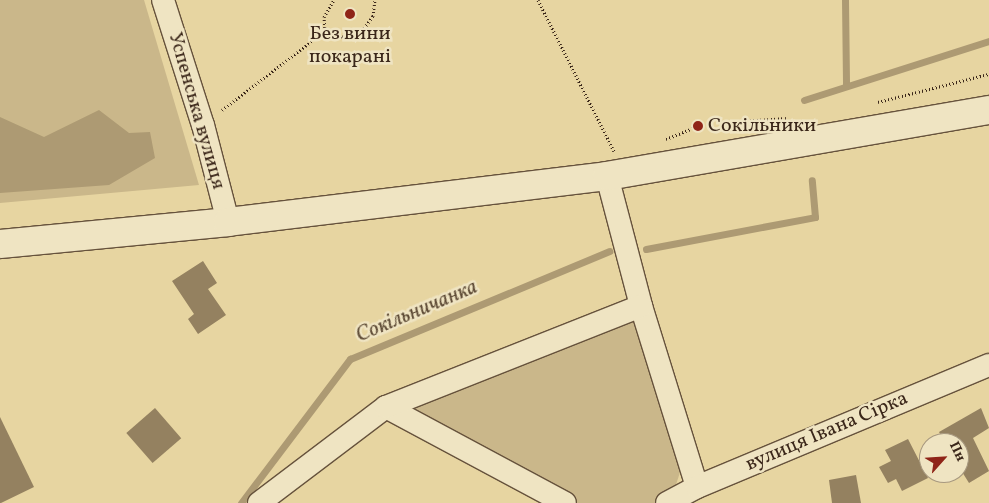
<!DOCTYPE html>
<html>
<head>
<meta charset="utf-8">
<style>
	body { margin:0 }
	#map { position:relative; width:989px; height:503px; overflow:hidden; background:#e7d5a1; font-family:Vollkorn,serif }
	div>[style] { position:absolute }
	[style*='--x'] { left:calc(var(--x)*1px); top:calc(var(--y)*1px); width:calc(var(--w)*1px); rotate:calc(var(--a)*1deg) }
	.green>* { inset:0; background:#cab78a }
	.water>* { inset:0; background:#ad9a73 }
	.stream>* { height:7px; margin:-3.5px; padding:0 3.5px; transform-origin:3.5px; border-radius:3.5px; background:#ad9a73 }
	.building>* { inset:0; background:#948160; transform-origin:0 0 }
	.path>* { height:3px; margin-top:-1.5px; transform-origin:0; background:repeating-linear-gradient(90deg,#3b271a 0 1px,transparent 0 3.5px) }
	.roads { filter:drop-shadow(1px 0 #66523c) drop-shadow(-1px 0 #66523c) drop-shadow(0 1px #66523c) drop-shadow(0 -1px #66523c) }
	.street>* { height:22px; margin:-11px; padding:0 11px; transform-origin:11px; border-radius:11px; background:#efe4c2 }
	.secondary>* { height:28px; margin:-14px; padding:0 14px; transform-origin:14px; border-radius:14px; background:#efe4c2 }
	.dots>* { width:14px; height:14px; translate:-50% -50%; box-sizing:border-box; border:2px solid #efe4c2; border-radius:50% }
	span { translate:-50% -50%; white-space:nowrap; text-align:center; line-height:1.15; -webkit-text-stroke:5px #efe4c2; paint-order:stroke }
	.poi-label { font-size:20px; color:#3b271a }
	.left { translate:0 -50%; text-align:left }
	.street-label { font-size:20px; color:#3b271a }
	.water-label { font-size:21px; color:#5d4a35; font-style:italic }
	.north { position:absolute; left:919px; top:433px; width:50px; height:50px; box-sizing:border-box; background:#efe4c2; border:1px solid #a7987f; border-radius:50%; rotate:64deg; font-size:14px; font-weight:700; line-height:20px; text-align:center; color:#3b271a }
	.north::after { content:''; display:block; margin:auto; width:18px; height:22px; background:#8f2418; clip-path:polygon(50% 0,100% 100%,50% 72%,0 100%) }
</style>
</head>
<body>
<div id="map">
	<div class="green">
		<div style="clip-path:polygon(0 0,144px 0,199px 185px,0 203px)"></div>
		<div style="clip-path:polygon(633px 317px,682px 466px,674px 491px,664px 503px,569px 503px,409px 415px,405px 402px)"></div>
	</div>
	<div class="water">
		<div style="clip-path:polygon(99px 110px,129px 133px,150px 132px,155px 158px,109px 185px,0 193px,0 117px,44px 137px)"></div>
	</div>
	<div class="stream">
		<div style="--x:845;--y:0;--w:86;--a:89.3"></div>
		<div style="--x:804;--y:100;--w:194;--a:-17.7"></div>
		<div style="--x:646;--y:249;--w:172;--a:-10.7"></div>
		<div style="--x:815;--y:217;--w:37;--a:-95"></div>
		<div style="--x:241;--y:503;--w:181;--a:-52.9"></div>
		<div style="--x:350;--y:359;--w:281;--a:-22.6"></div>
	</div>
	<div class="building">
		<div style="clip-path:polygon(203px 261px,217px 283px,208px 289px,226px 315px,198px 334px,188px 319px,194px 314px,172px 281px)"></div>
		<div style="left:155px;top:408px;width:40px;height:38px;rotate:49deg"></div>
		<div style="clip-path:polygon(981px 408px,989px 428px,973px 438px,989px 471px,969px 483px,959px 467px,959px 443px,945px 443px,939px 432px)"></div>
		<div style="clip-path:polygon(0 417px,34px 487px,1px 503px,0 503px)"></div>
		<div style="clip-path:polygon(908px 439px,928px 478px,902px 491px,896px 479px,888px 483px,879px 467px,891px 461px,885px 450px)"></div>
		<div style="clip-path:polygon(856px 475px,861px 503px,832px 503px,829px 480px)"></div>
	</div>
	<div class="path">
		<div style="--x:538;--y:0;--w:169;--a:63.3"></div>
		<div style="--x:325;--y:31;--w:19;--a:18"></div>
		<div style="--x:343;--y:37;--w:20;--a:-18"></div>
		<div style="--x:362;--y:31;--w:19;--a:-54"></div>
		<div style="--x:373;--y:16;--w:16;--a:-83"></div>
		<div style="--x:325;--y:31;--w:14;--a:-94"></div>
		<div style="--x:324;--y:17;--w:20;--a:-60"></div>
		<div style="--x:878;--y:102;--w:114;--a:-14.2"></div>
		<div style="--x:222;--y:110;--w:130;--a:-37.5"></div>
		<div style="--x:729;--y:122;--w:57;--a:-4"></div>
		<div style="--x:666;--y:139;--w:35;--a:-22"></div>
	</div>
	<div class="roads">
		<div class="street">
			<div style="--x:163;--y:0;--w:131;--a:72.3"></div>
			<div style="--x:203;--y:125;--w:100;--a:75.5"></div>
			<div style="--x:607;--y:176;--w:134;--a:75.3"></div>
			<div style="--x:641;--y:306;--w:189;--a:72.8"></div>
			<div style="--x:386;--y:407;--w:203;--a:28.2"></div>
			<div style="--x:259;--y:503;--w:159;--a:-37.1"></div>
			<div style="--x:386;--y:407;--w:274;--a:-21.6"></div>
			<div style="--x:667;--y:503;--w:34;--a:-28"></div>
			<div style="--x:697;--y:487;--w:316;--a:-22.7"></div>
		</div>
		<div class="secondary">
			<div style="--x:0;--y:244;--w:229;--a:-5.5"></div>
			<div style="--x:228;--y:222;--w:382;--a:-6.9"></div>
			<div style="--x:607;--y:176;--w:388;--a:-9.8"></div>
		</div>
	</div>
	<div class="dots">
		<div style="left:350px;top:14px;background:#8f2418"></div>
		<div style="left:698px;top:126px;background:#8f2418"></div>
	</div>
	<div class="poi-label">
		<span style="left:350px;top:46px">Без вини<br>покарані</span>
		<span class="left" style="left:708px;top:126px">Сокільники</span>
	</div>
	<div class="street-label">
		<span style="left:196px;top:111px;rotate:74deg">Успенська вулиця</span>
		<span style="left:827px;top:432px;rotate:-23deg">вулиця Івана Сірка</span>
	</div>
	<div class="water-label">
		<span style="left:417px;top:312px;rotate:-23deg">Сокільничанка</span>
	</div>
	<div class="north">Пн</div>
</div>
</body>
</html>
